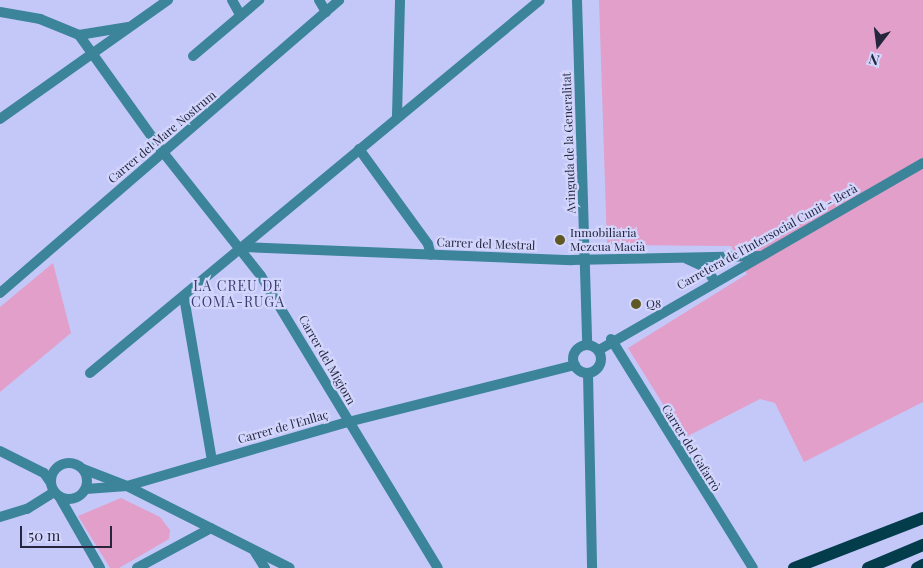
<!DOCTYPE html>
<html>
<head>
<meta charset="utf-8">
<style>
	body { margin:0 }
	#map { position:relative; width:923px; height:568px; overflow:hidden; background:#c4c8f9; font-family:"Playfair Display",serif }
	div>[style] { position:absolute }
	[style*='--x'] { left:calc(var(--x)*1px); top:calc(var(--y)*1px); width:calc(var(--w)*1px); rotate:calc(var(--a)*1deg) }
	.green>* { inset:0; background:#e19fc9 }
	.minor>* { height:10px; margin:-5px; padding:0 5px; transform-origin:5px; border-radius:5px; background:#3c849a }
	.minor>.ring { margin:-5px; padding:0; box-sizing:content-box; background:none; border:10px solid #3c849a; border-radius:50% }
	.tertiary>* { height:10px; margin:-5px; padding:0 5px; transform-origin:5px; border-radius:5px; background:#3c849a }
	.tertiary>.ring { margin:-5px; padding:0; box-sizing:content-box; background:none; border:10px solid #3c849a; border-radius:50% }
	.primary>* { height:12px; margin:-6px; padding:0 6px; transform-origin:6px; border-radius:6px; background:#033d4c }
	.dots>* { width:14px; height:14px; translate:-50% -50%; box-sizing:border-box; border:2px solid #d3d6fc; border-radius:50% }
	span { translate:-50% -50%; white-space:nowrap; text-align:center; line-height:1.15; -webkit-text-stroke:4.5px #d3d6fc; paint-order:stroke }
	.street-label { font-size:12px; color:#25263e }
	.poi-label { font-size:12px; color:#25263e }
	.left { translate:0 -50%; text-align:left }
	.neighbourhood-label { font-size:14px; color:#3c3d70; letter-spacing:1px }
	.north { position:absolute; left:853px; top:20px; width:50px; height:50px; -webkit-text-stroke:4px #d3d6fc; paint-order:stroke; rotate:195deg; font-size:14px; font-weight:700; line-height:20px; text-align:center; color:#25263e }
	.north::after { content:''; display:block; margin:auto; width:18px; height:22px; background:#25263e; clip-path:polygon(50% 0,100% 100%,50% 72%,0 100%) }
	.scale { position:absolute; left:20px; top:526px; width:92px; height:22px; box-sizing:border-box; border:2px solid #25263e; border-top:0; padding-left:6px; font-size:15px; line-height:18px; white-space:nowrap; color:#25263e; -webkit-text-stroke:4px #d3d6fc; paint-order:stroke }
</style>
</head>
<body>
<div id="map">
	<div class="green">
		<div style="clip-path:polygon(599px 0,923px 0,923px 402px,804px 462px,775px 403px,760px 399px,684px 438px,628px 348px,747px 274px,731px 246px,607px 245px)"></div>
		<div style="clip-path:polygon(53px 263px,71px 333px,0 392px,0 307px)"></div>
		<div style="clip-path:polygon(121px 498px,160px 517px,170px 530px,169px 539px,119px 568px,110px 568px,78px 516px)"></div>
	</div>
	<div class="minor">
		<div style="--x:232;--y:0;--w:18;--a:61"></div>
		<div style="--x:319;--y:0;--w:14;--a:60"></div>
		<div style="--x:0;--y:12;--w:41;--a:9.9"></div>
		<div style="--x:40;--y:19;--w:42;--a:22.3"></div>
		<div style="--x:79;--y:35;--w:143;--a:54.4"></div>
		<div style="--x:162;--y:151;--w:159;--a:51.6"></div>
		<div style="--x:261;--y:276;--w:341;--a:58.8"></div>
		<div style="--x:79;--y:35;--w:50;--a:-9.3"></div>
		<div style="--x:193;--y:56;--w:87;--a:-40.3"></div>
		<div style="--x:397;--y:116;--w:116;--a:-88.5"></div>
		<div style="--x:0;--y:119;--w:206;--a:-35.3"></div>
		<div style="--x:359;--y:149;--w:117;--a:54"></div>
		<div style="--x:428;--y:244;--w:11;--a:75"></div>
		<div style="--x:242;--y:247;--w:330;--a:2.3"></div>
		<div style="--x:572;--y:260;--w:189;--a:-1.2"></div>
		<div style="--x:0;--y:293;--w:448;--a:-40.8"></div>
		<div style="--x:184;--y:297;--w:165;--a:80.3"></div>
		<div style="--x:611;--y:339;--w:269;--a:58.2"></div>
		<div style="--x:599;--y:350;--w:374;--a:-30"></div>
		<div style="--x:90;--y:373;--w:584;--a:-39.65"></div>
		<div style="--x:0;--y:451;--w:49;--a:26.6"></div>
		<div style="--x:44;--y:473;--w:12;--a:55"></div>
		<div class="ring" style="left:51px;top:463px;width:26px;height:26px"></div>
		<div style="--x:83;--y:469;--w:47;--a:21.1"></div>
		<div style="--x:127;--y:486;--w:182;--a:26.7"></div>
		<div style="--x:86;--y:489;--w:41;--a:-4.2"></div>
		<div style="--x:127;--y:486;--w:230;--a:-16.2"></div>
		<div style="--x:348;--y:422;--w:234;--a:-14.1"></div>
		<div style="--x:59;--y:496;--w:83;--a:60.3"></div>
		<div style="--x:0;--y:517;--w:28;--a:-17"></div>
		<div style="--x:27;--y:509;--w:32;--a:-32"></div>
		<div style="--x:255;--y:552;--w:19;--a:58"></div>
		<div style="--x:137;--y:568;--w:84;--a:-28.4"></div>
	</div>
	<div class="tertiary">
		<div style="--x:577;--y:0;--w:344;--a:88.3"></div>
		<div style="--x:687;--y:259;--w:19;--a:25"></div>
		<div style="--x:704;--y:267;--w:18;--a:52"></div>
		<div class="ring" style="left:573px;top:345px;width:18px;height:18px"></div>
		<div style="--x:588;--y:373;--w:195;--a:88.8"></div>
	</div>
	<div class="primary">
		<div style="--x:794;--y:568;--w:138;--a:-21.2"></div>
		<div style="--x:868;--y:568;--w:60;--a:-22.7"></div>
		<div style="--x:917;--y:568;--w:7;--a:-27"></div>
	</div>
	<div class="dots">
		<div style="left:560px;top:240px;background:#605824"></div>
		<div style="left:636px;top:304px;background:#605824"></div>
	</div>
	<div class="street-label">
		<span style="left:162px;top:137px;rotate:-40deg">Carrer del Mare Nostrum</span>
		<span style="left:569px;top:143px;rotate:-92deg">Avinguda de la Generalitat</span>
		<span style="left:767px;top:237px;rotate:-29deg">Carretera de l'Intersocial Cunit - Berà</span>
		<span style="left:486px;top:244px;rotate:2deg">Carrer del Mestral</span>
		<span style="left:327px;top:360px;rotate:60deg">Carrer del Migjorn</span>
		<span style="left:283px;top:427px;rotate:-16deg">Carrer de l'Enllaç</span>
		<span style="left:691px;top:448px;rotate:58deg">Carrer del Gafarrò</span>
	</div>
	<div class="poi-label">
		<span class="left" style="left:570px;top:240px">Inmobiliaria<br>Mezcua Macià</span>
		<span class="left" style="left:646px;top:304px">Q8</span>
	</div>
	<div class="neighbourhood-label">
		<span style="left:238px;top:294px">LA CREU DE<br>COMA-RUGA</span>
	</div>
	<div class="north">N</div>
	<div class="scale">50 m</div>
</div>
</body>
</html>
